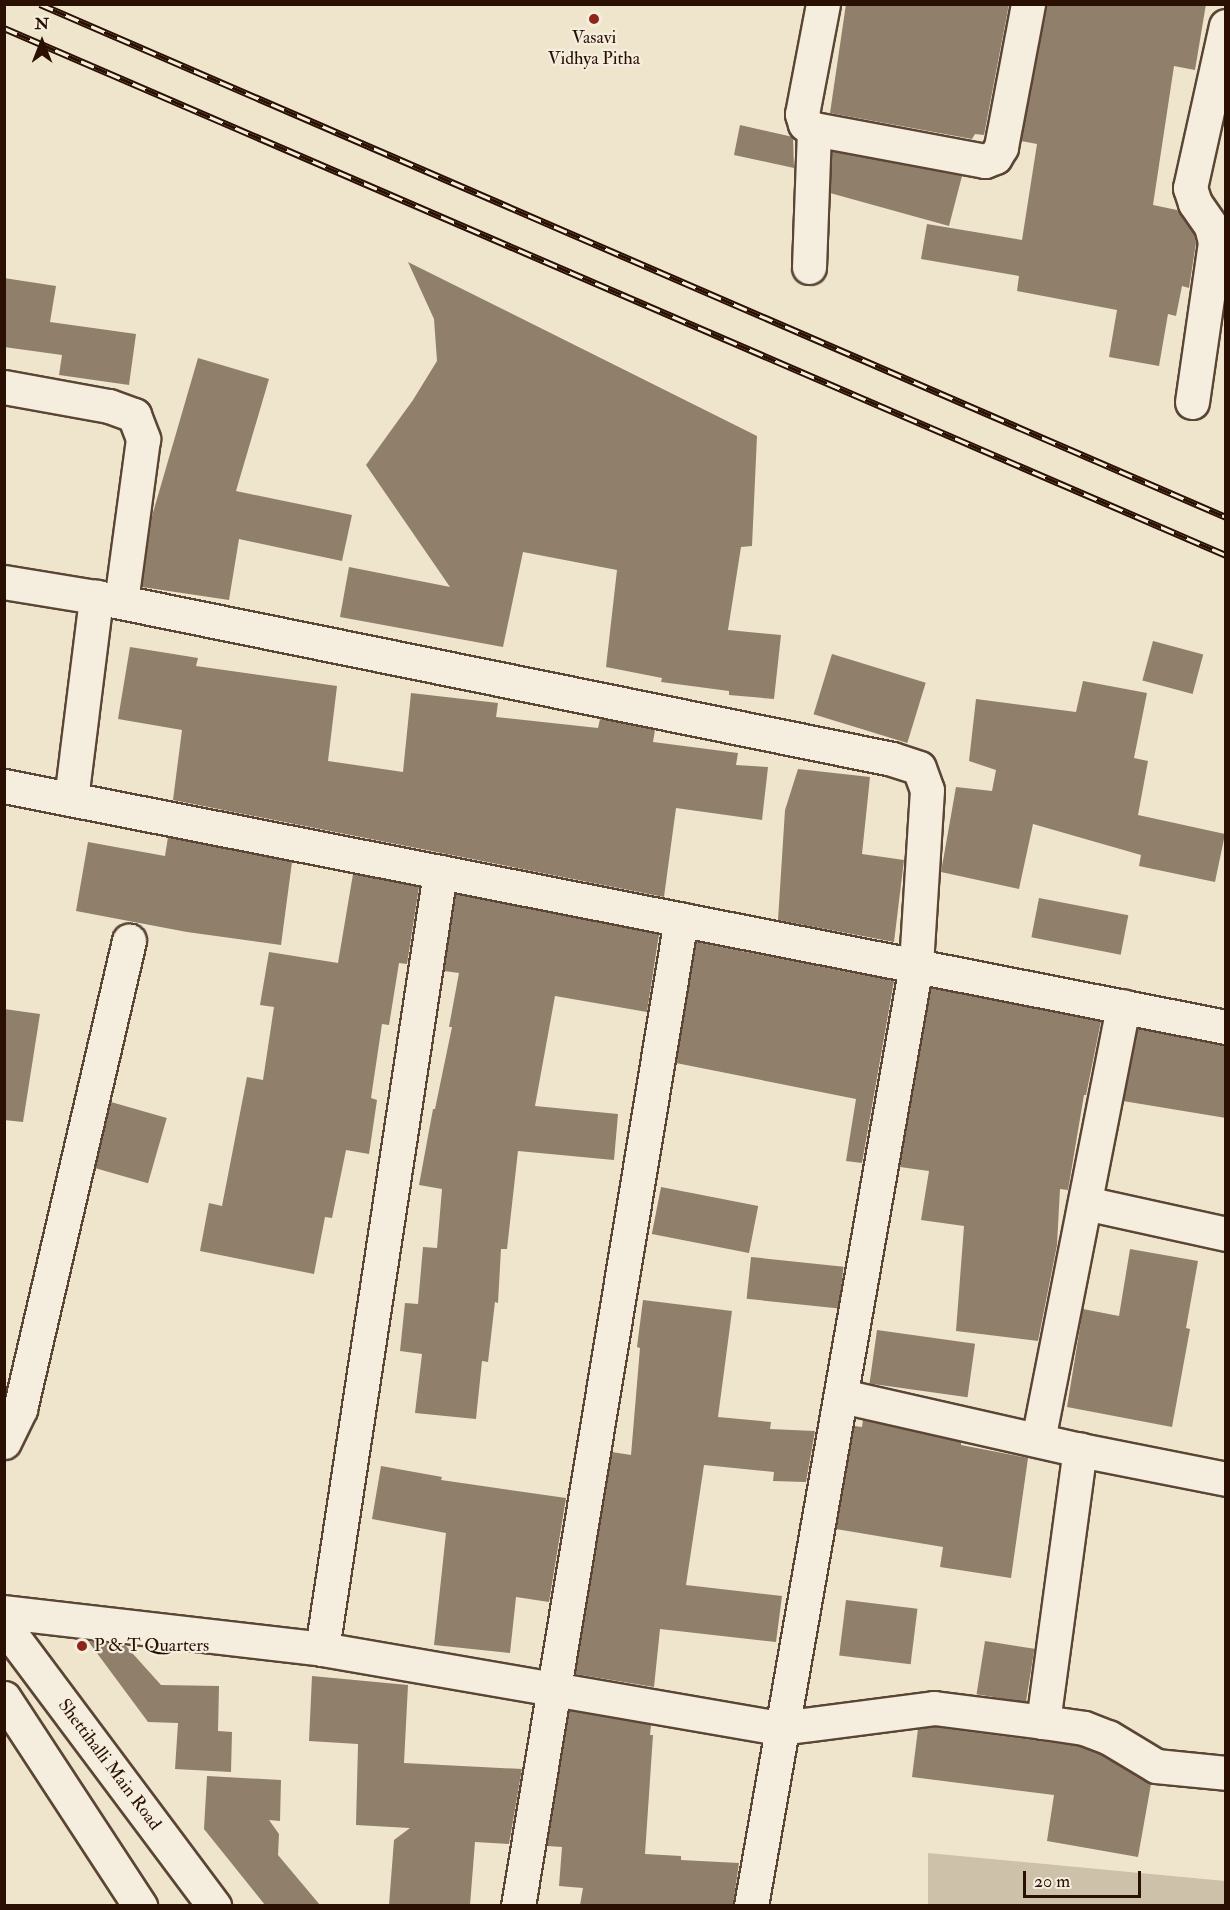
<!DOCTYPE html>
<html>
<head>
<meta charset="utf-8">
<style>
	body { margin:0 }
	#map { position:relative; width:1230px; height:1910px; overflow:hidden; background:#efe5cc; font-family:"IM FELL Double Pica",serif }
	div>[style] { position:absolute }
	[style*='--x'] { left:calc(var(--x)*1px); top:calc(var(--y)*1px); width:calc(var(--w)*1px); rotate:calc(var(--a)*1deg) }
	.green>* { inset:0; background:#cec1aa }
	.building>* { inset:0; background:#907f6b; transform-origin:0 0 }
	.roads { filter:drop-shadow(2px 0 #5b4534) drop-shadow(-2px 0 #5b4534) drop-shadow(0 2px #5b4534) drop-shadow(0 -2px #5b4534) }
	.street>* { height:33px; margin:-16.5px; padding:0 16.5px; transform-origin:16.5px; border-radius:16.5px; background:#f5eede }
	.secondary>* { height:33px; margin:-16.5px; padding:0 16.5px; transform-origin:16.5px; border-radius:16.5px; background:#f5eede }
	.rail>* { height:7px; margin-top:-3.5px; transform-origin:0; background:repeating-linear-gradient(90deg,#f5eede 0 14px,#2a1002 0 28px); box-sizing:border-box; border-block:2px solid #2a1002 }
	.dots>* { width:16px; height:16px; translate:-50% -50%; box-sizing:border-box; border:3px solid #f5eede; border-radius:50% }
	span { translate:-50% -50%; white-space:nowrap; text-align:center; line-height:1.15; -webkit-text-stroke:4.5px #f5eede; paint-order:stroke }
	.poi-label { font-size:18px; color:#2a1002 }
	.left { translate:0 -50%; text-align:left }
	.street-label { font-size:18px; color:#2a1002 }
	.frame { position:absolute; inset:0; border:6px solid #2a1002; pointer-events:none }
	.north { position:absolute; left:12px; top:12px; width:60px; height:60px; -webkit-text-stroke:4px #f5eede; paint-order:stroke; rotate:0deg; font-size:16px; font-weight:700; line-height:24px; text-align:center; color:#2a1002 }
	.north::after { content:''; display:block; margin:auto; width:21px; height:27px; background:#2a1002; clip-path:polygon(50% 0,100% 100%,50% 72%,0 100%) }
	.scale { position:absolute; left:1023px; top:1871px; width:118px; height:27px; box-sizing:border-box; border:3px solid #2a1002; border-top:0; padding-left:8px; font-size:18px; line-height:21px; white-space:nowrap; color:#2a1002; -webkit-text-stroke:4px #f5eede; paint-order:stroke }
</style>
</head>
<body>
<div id="map">
	<div class="green">
		<div style="clip-path:polygon(928px 1853px,1225px 1881px,1225px 1905px,928px 1905px)"></div>
	</div>
	<div class="building">
		<div style="clip-path:polygon(846px 4px,1009px 4px,984px 135px,975px 134px,972px 139px,830px 113px)"></div>
		<div style="clip-path:polygon(1046px 4px,1206px 4px,1195px 70px,1174px 66px,1153px 205px,1177px 210px,1194px 234px,1196px 243px,1189px 288px,1182px 286px,1176px 316px,1168px 314px,1159px 366px,1109px 357px,1117px 310px,1017px 291px,1019px 276px,921px 259px,927px 224px,1022px 240px,1037px 144px,1021px 141px)"></div>
		<div style="clip-path:polygon(740px 125px,793px 137px,794px 168px,734px 155px)"></div>
		<div style="clip-path:polygon(832px 151px,962px 176px,949px 226px,830px 193px)"></div>
		<div style="clip-path:polygon(408px 262px,757px 436px,752px 546px,741px 547px,728px 630px,781px 635px,774px 699px,729px 695px,729px 691px,661px 682px,662px 678px,606px 667px,617px 570px,523px 552px,503px 647px,340px 617px,349px 567px,450px 587px,366px 465px,413px 400px,437px 361px,434px 319px)"></div>
		<div style="clip-path:polygon(4px 278px,56px 286px,50px 322px,136px 334px,129px 385px,59px 375px,62px 355px,4px 347px)"></div>
		<div style="clip-path:polygon(198px 358px,269px 379px,236px 491px,352px 515px,342px 561px,239px 539px,229px 600px,142px 587px,152px 516px)"></div>
		<div style="left:1153px;top:641px;width:52px;height:41px;rotate:15deg"></div>
		<div style="clip-path:polygon(130px 647px,198px 658px,196px 666px,337px 686px,328px 761px,403px 772px,411px 693px,498px 703px,496px 717px,598px 728px,600px 719px,655px 730px,653px 742px,738px 753px,736px 765px,768px 767px,762px 820px,676px 808px,664px 897px,173px 800px,182px 730px,118px 719px)"></div>
		<div style="left:832px;top:654px;width:98px;height:63px;rotate:17deg"></div>
		<div style="clip-path:polygon(1083px 681px,1147px 693px,1134px 758px,1148px 761px,1138px 815px,1225px 834px,1215px 882px,1139px 866px,1141px 855px,1033px 824px,1019px 889px,941px 872px,956px 787px,992px 791px,996px 770px,969px 761px,976px 699px,1076px 712px)"></div>
		<div style="clip-path:polygon(798px 769px,870px 777px,862px 854px,904px 860px,894px 942px,778px 920px,785px 810px)"></div>
		<div style="clip-path:polygon(168px 837px,292px 862px,281px 945px,187px 932px,76px 911px,88px 842px,165px 856px)"></div>
		<div style="clip-path:polygon(353px 874px,419px 887px,407px 964px,399px 963px,389px 1025px,382px 1024px,371px 1098px,377px 1100px,369px 1154px,346px 1150px,332px 1218px,325px 1217px,314px 1274px,200px 1251px,209px 1203px,222px 1206px,247px 1077px,263px 1080px,274px 1007px,260px 1005px,269px 952px,338px 963px)"></div>
		<div style="clip-path:polygon(456px 894px,659px 934px,647px 1012px,555px 996px,535px 1106px,618px 1114px,614px 1160px,518px 1151px,507px 1249px,501px 1249px,498px 1303px,495px 1302px,488px 1362px,482px 1361px,476px 1419px,415px 1413px,422px 1354px,400px 1351px,405px 1303px,418px 1304px,423px 1247px,437px 1248px,442px 1189px,419px 1185px,433px 1109px,435px 1109px,452px 1027px,449px 1027px,459px 973px,444px 971px)"></div>
		<div style="left:1039px;top:898px;width:91px;height:40px;rotate:11deg"></div>
		<div style="clip-path:polygon(696px 942px,894px 981px,862px 1163px,846px 1161px,856px 1099px,676px 1063px)"></div>
		<div style="clip-path:polygon(931px 988px,1101px 1021px,1086px 1095px,1084px 1095px,1068px 1190px,1060px 1189px,1057px 1245px,1038px 1341px,956px 1331px,964px 1226px,921px 1220px,929px 1171px,900px 1167px)"></div>
		<div style="clip-path:polygon(4px 1009px,40px 1014px,23px 1122px,4px 1120px)"></div>
		<div style="clip-path:polygon(1138px 1029px,1226px 1045px,1226px 1118px,1123px 1101px)"></div>
		<div style="left:111px;top:1102px;width:58px;height:68px;rotate:16deg"></div>
		<div style="left:661px;top:1187px;width:99px;height:48px;rotate:11deg"></div>
		<div style="clip-path:polygon(1130px 1249px,1198px 1261px,1186px 1328px,1190px 1329px,1172px 1427px,1067px 1407px,1083px 1309px,1119px 1316px)"></div>
		<div style="left:751px;top:1257px;width:93px;height:42px;rotate:6deg"></div>
		<div style="clip-path:polygon(643px 1300px,732px 1311px,718px 1417px,771px 1422px,770px 1429px,815px 1431px,806px 1482px,773px 1481px,774px 1472px,704px 1465px,686px 1585px,782px 1596px,776px 1642px,660px 1629px,654px 1687px,575px 1674px,612px 1452px,631px 1455px,640px 1348px,637px 1347px)"></div>
		<div style="left:877px;top:1330px;width:99px;height:54px;rotate:8deg"></div>
		<div style="clip-path:polygon(863px 1420px,961px 1442px,961px 1445px,1028px 1458px,1011px 1578px,940px 1567px,943px 1547px,836px 1529px,854px 1426px,862px 1427px)"></div>
		<div style="clip-path:polygon(381px 1466px,442px 1477px,441px 1480px,566px 1498px,549px 1602px,516px 1597px,510px 1653px,434px 1645px,446px 1533px,372px 1519px)"></div>
		<div style="left:846px;top:1600px;width:72px;height:56px;rotate:7deg"></div>
		<div style="clip-path:polygon(88px 1641px,125px 1645px,161px 1685px,219px 1686px,218px 1731px,232px 1732px,231px 1772px,175px 1769px,178px 1723px,148px 1722px)"></div>
		<div style="left:985px;top:1641px;width:50px;height:54px;rotate:9deg"></div>
		<div style="clip-path:polygon(312px 1676px,408px 1685px,404px 1763px,522px 1769px,509px 1844px,475px 1842px,470px 1905px,389px 1905px,394px 1840px,410px 1828px,356px 1825px,358px 1744px,309px 1741px)"></div>
		<div style="clip-path:polygon(569px 1711px,651px 1725px,650px 1735px,653px 1735px,645px 1854px,681px 1856px,681px 1860px,739px 1863px,733px 1905px,580px 1905px,583px 1888px,559px 1886px,562px 1847px,547px 1846px)"></div>
		<div style="clip-path:polygon(934px 1727px,1079px 1746px,1100px 1754px,1151px 1784px,1138px 1857px,1047px 1841px,1054px 1795px,912px 1777px,918px 1729px)"></div>
		<div style="clip-path:polygon(207px 1776px,281px 1780px,280px 1821px,269px 1820px,279px 1834px,278px 1855px,320px 1905px,265px 1905px,204px 1829px)"></div>
	</div>
	<div class="roads">
		<div class="street">
			<div style="--x:823;--y:4;--w:112;--a:100.8"></div>
			<div style="--x:802;--y:114;--w:10;--a:73"></div>
			<div style="--x:805;--y:124;--w:10;--a:29"></div>
			<div style="--x:814;--y:129;--w:174;--a:10.6"></div>
			<div style="--x:985;--y:161;--w:11;--a:-22"></div>
			<div style="--x:995;--y:157;--w:12;--a:-59"></div>
			<div style="--x:1001;--y:147;--w:146;--a:-79.3"></div>
			<div style="--x:809;--y:267;--w:138;--a:-87.9"></div>
			<div style="--x:4;--y:387;--w:107;--a:10.3"></div>
			<div style="--x:109;--y:406;--w:27;--a:20"></div>
			<div style="--x:134;--y:415;--w:26;--a:69"></div>
			<div style="--x:143;--y:439;--w:164;--a:97.7"></div>
			<div style="--x:1192;--y:402;--w:162;--a:-81.8"></div>
			<div style="--x:1215;--y:242;--w:16;--a:-104"></div>
			<div style="--x:1211;--y:226;--w:28;--a:-125"></div>
			<div style="--x:1195;--y:203;--w:16;--a:-108"></div>
			<div style="--x:1190;--y:188;--w:166;--a:-77.5"></div>
			<div style="--x:4;--y:582;--w:93;--a:9.3"></div>
			<div style="--x:96;--y:597;--w:812;--a:11.5"></div>
			<div style="--x:892;--y:759;--w:28;--a:18"></div>
			<div style="--x:919;--y:768;--w:23;--a:70"></div>
			<div style="--x:927;--y:790;--w:175;--a:93.6"></div>
			<div style="--x:916;--y:965;--w:955;--a:99.95"></div>
			<div style="--x:4;--y:786;--w:1246;--a:11.16"></div>
			<div style="--x:71;--y:799;--w:204;--a:-82.9"></div>
			<div style="--x:1085;--y:1203;--w:144;--a:12.4"></div>
			<div style="--x:842;--y:1396;--w:244;--a:12.8"></div>
			<div style="--x:1080;--y:1450;--w:149;--a:11.2"></div>
			<div style="--x:1038;--y:1440;--w:442;--a:-78.9"></div>
			<div style="--x:4;--y:1442;--w:37;--a:-64"></div>
			<div style="--x:20;--y:1409;--w:481;--a:-76.9"></div>
			<div style="--x:4;--y:1612;--w:320;--a:6.6"></div>
			<div style="--x:322;--y:1649;--w:465;--a:9.8"></div>
			<div style="--x:780;--y:1728;--w:155;--a:-7.4"></div>
			<div style="--x:934;--y:1708;--w:110;--a:7.3"></div>
			<div style="--x:1043;--y:1722;--w:41;--a:8.3"></div>
			<div style="--x:1084;--y:1728;--w:26;--a:21"></div>
			<div style="--x:1108;--y:1737;--w:56;--a:31.1"></div>
			<div style="--x:1156;--y:1766;--w:70;--a:5.7"></div>
			<div style="--x:322;--y:1649;--w:786;--a:-81.36"></div>
			<div style="--x:1043;--y:1722;--w:275;--a:-82.3"></div>
			<div style="--x:518;--y:1906;--w:1000;--a:-80.62"></div>
		</div>
		<div class="secondary">
			<div style="--x:4;--y:1625;--w:351;--a:53.2"></div>
			<div style="--x:4;--y:1698;--w:249;--a:56.8"></div>
		</div>
	</div>
	<div class="rail">
		<div style="--x:40;--y:4;--w:1292;--a:23.39"></div>
		<div style="--x:4;--y:28;--w:1331;--a:23.33"></div>
	</div>
	<div class="dots">
		<div style="left:594px;top:19px;background:#8f2418"></div>
		<div style="left:82px;top:1646px;background:#8f2418"></div>
	</div>
	<div class="poi-label">
		<span style="left:594px;top:49px">Vasavi<br>Vidhya Pitha</span>
		<span class="left" style="left:94px;top:1646px">P &amp; T Quarters</span>
	</div>
	<div class="street-label">
		<span style="left:109px;top:1765px;rotate:53deg">Shettihalli Main Road</span>
	</div>
	<div class="frame"></div>
	<div class="north">N</div>
	<div class="scale">20 m</div>
</div>
</body>
</html>
